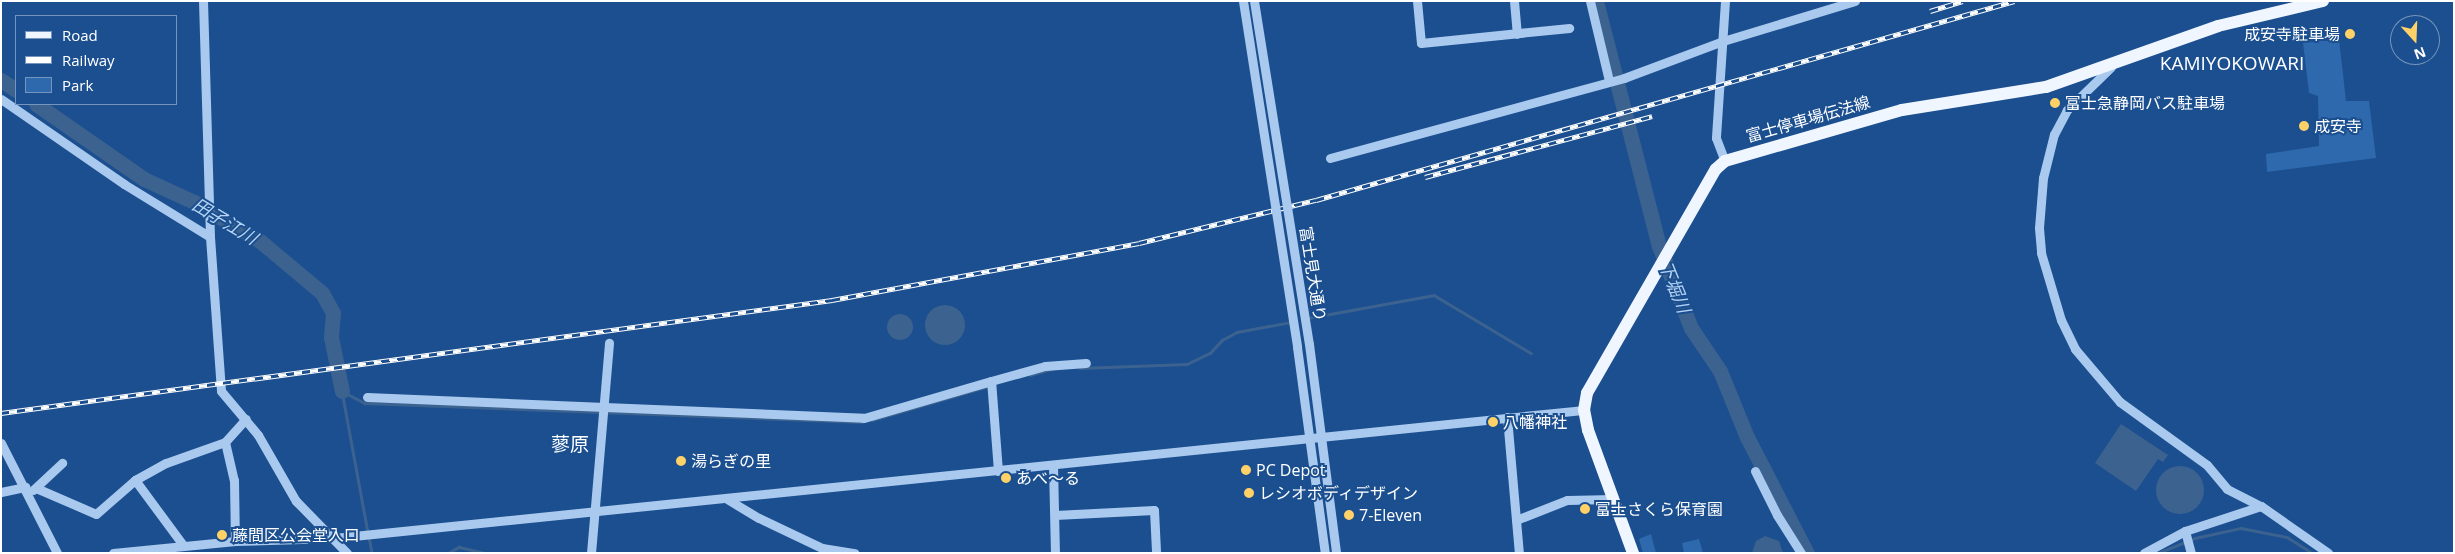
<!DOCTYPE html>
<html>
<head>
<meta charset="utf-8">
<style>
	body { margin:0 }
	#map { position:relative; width:2455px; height:554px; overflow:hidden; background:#1b4f8f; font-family:"Open Sans","Noto Sans JP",sans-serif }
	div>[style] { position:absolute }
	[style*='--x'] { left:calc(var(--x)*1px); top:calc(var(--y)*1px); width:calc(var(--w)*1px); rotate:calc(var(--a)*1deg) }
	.green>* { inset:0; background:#2e69ad }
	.water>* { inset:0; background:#3c6290 }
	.round { border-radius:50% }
	.stream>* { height:2.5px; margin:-1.25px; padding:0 1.25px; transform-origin:1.25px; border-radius:1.25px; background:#3c6290 }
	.river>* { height:15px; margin:-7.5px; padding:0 7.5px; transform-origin:7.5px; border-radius:7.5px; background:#3c6290 }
	.minor>* { height:9px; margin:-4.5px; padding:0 4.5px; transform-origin:4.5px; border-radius:4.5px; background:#a9c9ee }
	.major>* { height:12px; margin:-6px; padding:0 6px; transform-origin:6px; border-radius:6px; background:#f0f6ff }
	.rail>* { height:4.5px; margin-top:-2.25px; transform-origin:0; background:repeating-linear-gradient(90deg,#1b4f8f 0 8px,#fff 0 16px); box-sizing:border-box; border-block:1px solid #fff }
	.minor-bridge>* { height:9px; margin:-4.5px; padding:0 4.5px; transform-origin:4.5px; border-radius:4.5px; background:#a9c9ee }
	.dots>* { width:14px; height:14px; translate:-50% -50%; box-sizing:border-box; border:2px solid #1b4f8f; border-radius:50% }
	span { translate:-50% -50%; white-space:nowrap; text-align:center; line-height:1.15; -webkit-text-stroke:4px #1b4f8f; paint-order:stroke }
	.poi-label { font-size:16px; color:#fff }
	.right { translate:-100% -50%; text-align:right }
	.left { translate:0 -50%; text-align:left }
	.street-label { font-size:16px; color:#fff }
	.water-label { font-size:18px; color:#b5d3f5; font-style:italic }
	.quarter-label { font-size:19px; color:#fff }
	.frame { position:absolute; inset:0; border:2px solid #fff; pointer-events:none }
	.legend { position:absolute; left:15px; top:15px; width:162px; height:90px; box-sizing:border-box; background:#1b4f8f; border:1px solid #7695bc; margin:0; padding:6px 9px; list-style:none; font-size:15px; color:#fff }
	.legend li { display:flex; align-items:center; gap:10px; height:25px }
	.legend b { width:25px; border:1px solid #7695bc }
	.north { position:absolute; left:2390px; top:15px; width:50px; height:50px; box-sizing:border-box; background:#1b4f8f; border:1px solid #7695bc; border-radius:50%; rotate:160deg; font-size:14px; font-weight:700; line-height:20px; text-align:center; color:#fff }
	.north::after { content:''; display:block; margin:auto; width:18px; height:22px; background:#ffd166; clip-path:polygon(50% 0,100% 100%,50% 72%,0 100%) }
</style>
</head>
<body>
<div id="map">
	<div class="green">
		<div style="clip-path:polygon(2339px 39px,2346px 101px,2369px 101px,2376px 158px,2267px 172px,2266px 154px,2319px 146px,2318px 96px,2309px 93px,2303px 43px)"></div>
		<div style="clip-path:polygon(1651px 534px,1656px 553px,1643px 553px,1639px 539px)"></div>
		<div style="clip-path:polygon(1699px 539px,1703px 553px,1684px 553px,1682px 543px)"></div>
	</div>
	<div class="water">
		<div class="round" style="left:925px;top:305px;width:40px;height:40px"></div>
		<div class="round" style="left:887px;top:314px;width:26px;height:26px"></div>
		<div style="clip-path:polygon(2121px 424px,2168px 455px,2163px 462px,2158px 459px,2136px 491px,2095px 463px)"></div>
		<div class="round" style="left:2156px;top:466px;width:48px;height:48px"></div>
		<div style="clip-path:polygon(1765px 536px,1779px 541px,1783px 553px,1752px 553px,1756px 541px)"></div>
	</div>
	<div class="stream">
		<div style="--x:1308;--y:318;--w:128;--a:-10.3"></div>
		<div style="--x:1434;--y:295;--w:113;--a:30.9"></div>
		<div style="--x:1080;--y:368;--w:107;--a:-2.1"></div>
		<div style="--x:1187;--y:364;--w:25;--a:-26"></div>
		<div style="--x:1210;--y:353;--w:18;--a:-47"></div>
		<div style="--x:1222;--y:340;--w:17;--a:-28"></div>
		<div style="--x:1237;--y:332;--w:55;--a:-10.5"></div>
		<div style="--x:1030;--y:375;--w:23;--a:-15"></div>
		<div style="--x:342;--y:391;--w:26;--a:28"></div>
		<div style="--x:365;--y:403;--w:497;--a:2.2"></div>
		<div style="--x:342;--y:391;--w:143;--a:79.6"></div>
		<div style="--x:872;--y:420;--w:122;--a:-16.2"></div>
		<div style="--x:369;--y:537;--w:16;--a:79"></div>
		<div style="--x:448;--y:553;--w:13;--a:-29"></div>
		<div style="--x:459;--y:547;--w:26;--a:13"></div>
		<div style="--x:2158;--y:553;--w:40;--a:-22"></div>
		<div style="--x:2195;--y:538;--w:47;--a:-12.3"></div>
		<div style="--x:2241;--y:528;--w:47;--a:11.1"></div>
		<div style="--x:2287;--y:537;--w:31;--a:32"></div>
	</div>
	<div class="river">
		<div style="--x:1596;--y:1;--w:253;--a:75.6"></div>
		<div style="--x:1659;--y:246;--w:88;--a:68.7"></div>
		<div style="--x:1691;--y:328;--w:52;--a:56"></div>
		<div style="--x:1720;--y:371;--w:71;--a:67.8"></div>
		<div style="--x:1747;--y:437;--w:131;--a:62.7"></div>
		<div style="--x:1;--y:80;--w:18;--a:34"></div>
		<div style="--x:36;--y:104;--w:131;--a:34.8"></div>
		<div style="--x:144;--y:179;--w:55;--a:24.7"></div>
		<div style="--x:194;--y:202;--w:77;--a:30.6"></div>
		<div style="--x:260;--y:241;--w:81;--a:40"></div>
		<div style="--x:322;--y:293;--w:23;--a:61"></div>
		<div style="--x:333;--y:313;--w:24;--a:95"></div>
		<div style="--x:331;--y:337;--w:55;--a:78.5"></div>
	</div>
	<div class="minor">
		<div style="--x:203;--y:1;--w:236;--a:88.3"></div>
		<div style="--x:210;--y:237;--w:154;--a:85.9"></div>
		<div style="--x:221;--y:391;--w:57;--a:49.9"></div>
		<div style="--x:258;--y:435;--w:76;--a:60.1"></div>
		<div style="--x:296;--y:501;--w:73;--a:45.6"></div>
		<div style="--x:1417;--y:1;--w:42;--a:84.6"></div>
		<div style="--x:1421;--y:43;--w:149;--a:-5.8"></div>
		<div style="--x:1514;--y:1;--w:33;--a:85"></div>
		<div style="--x:1590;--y:1;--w:82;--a:76.6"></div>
		<div style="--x:1725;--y:1;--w:137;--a:93.8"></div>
		<div style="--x:1716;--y:138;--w:25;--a:69"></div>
		<div style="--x:2111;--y:67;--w:62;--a:135.7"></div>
		<div style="--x:2067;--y:110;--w:27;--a:118"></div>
		<div style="--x:2054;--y:134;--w:45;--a:104"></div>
		<div style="--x:2043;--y:178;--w:50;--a:94.6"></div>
		<div style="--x:2039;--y:228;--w:25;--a:85"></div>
		<div style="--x:2041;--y:253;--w:70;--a:73.4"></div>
		<div style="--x:2061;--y:320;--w:32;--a:64"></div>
		<div style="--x:2075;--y:349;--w:70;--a:49.7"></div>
		<div style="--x:2120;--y:402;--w:107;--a:35.9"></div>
		<div style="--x:2207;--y:465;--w:31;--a:50"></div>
		<div style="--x:2227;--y:489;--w:38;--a:27"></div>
		<div style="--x:2261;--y:506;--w:82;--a:35"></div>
		<div style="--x:1;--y:99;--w:150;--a:34.6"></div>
		<div style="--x:124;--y:184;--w:101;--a:31.6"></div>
		<div style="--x:1330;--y:158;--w:305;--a:-15.2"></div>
		<div style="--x:1624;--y:78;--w:106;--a:-20.5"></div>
		<div style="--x:1723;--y:41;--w:138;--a:-16.9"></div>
		<div style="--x:1309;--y:344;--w:211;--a:82.6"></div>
		<div style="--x:1297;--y:347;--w:208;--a:82.3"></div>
		<div style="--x:367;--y:397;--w:497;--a:2.4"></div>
		<div style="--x:864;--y:418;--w:132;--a:-16.2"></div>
		<div style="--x:1507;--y:417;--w:137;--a:85"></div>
		<div style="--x:225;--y:442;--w:39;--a:77"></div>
		<div style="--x:234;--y:480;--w:61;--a:89.1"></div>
		<div style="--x:1;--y:443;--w:123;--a:63"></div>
		<div style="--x:1053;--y:466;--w:87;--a:88.7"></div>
		<div style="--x:998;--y:471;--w:90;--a:-94.4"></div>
		<div style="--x:991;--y:381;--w:56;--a:-15.5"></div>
		<div style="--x:1045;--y:366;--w:41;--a:-4.2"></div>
		<div style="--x:1755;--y:471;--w:49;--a:63.4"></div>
		<div style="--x:1777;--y:515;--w:45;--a:57.7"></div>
		<div style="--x:135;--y:480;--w:81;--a:53.6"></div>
		<div style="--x:36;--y:488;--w:65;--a:23.4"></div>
		<div style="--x:96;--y:514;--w:52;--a:-41.1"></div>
		<div style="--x:135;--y:480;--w:35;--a:-29"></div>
		<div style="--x:166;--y:463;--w:63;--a:-19.6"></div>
		<div style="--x:225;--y:442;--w:31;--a:-48"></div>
		<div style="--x:33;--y:490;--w:40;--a:-43"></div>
		<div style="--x:1;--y:492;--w:25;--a:-12"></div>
		<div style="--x:727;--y:499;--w:37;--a:31"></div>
		<div style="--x:759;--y:518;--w:70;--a:25.5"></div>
		<div style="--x:822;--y:548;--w:33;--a:9"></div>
		<div style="--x:1055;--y:515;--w:99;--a:-2.9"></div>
		<div style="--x:1154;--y:510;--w:41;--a:87.2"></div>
		<div style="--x:1516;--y:520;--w:55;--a:-21.4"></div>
		<div style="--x:1567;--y:500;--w:46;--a:-1.2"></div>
		<div style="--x:2185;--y:531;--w:23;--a:75"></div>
		<div style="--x:113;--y:553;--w:123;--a:-5.6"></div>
		<div style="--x:235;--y:541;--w:99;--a:-1.7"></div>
		<div style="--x:334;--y:538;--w:1257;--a:-5.85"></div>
		<div style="--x:591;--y:553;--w:211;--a:-85.1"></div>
		<div style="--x:2144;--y:553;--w:47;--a:-28.2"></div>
		<div style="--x:2185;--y:531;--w:80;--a:-18.2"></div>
	</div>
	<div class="major">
		<div style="--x:1633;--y:553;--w:131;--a:-110.1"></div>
		<div style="--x:1588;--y:430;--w:20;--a:-101"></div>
		<div style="--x:1584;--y:410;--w:17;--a:-80"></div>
		<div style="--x:1587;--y:393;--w:258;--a:-60.1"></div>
		<div style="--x:1716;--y:169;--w:12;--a:-42"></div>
		<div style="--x:1725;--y:161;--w:184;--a:-16.1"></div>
		<div style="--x:1902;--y:110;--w:146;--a:-9.1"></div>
		<div style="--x:2046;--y:87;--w:182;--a:-19.5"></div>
		<div style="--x:2218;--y:26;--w:108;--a:-13.4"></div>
	</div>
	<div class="rail">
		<div style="--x:1930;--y:11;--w:34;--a:-17"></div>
		<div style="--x:1425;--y:177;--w:235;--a:-15"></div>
		<div style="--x:1;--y:413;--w:839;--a:-7.74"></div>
		<div style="--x:832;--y:300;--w:312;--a:-10.5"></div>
		<div style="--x:1139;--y:243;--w:182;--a:-13.7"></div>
		<div style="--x:1316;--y:200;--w:726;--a:-15.91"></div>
	</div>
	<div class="minor-bridge">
		<div style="--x:1243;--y:1;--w:350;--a:81.1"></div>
		<div style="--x:1254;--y:1;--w:347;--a:80.9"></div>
	</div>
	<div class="dots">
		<div style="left:2350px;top:34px;background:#ffd166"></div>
		<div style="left:2055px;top:103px;background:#ffd166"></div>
		<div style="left:2304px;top:126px;background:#ffd166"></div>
		<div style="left:1493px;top:422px;background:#ffd166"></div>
		<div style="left:681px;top:461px;background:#ffd166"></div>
		<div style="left:1246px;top:470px;background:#ffd166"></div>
		<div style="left:1006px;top:478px;background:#ffd166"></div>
		<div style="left:1249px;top:493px;background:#ffd166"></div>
		<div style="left:1585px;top:509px;background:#ffd166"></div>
		<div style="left:1349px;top:515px;background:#ffd166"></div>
		<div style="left:222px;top:535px;background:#ffd166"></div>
	</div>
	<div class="poi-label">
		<span class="right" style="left:2340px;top:34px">成安寺駐車場</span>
		<span class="left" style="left:2065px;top:103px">富士急静岡バス駐車場</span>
		<span class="left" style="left:2314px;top:126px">成安寺</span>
		<span class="left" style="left:1503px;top:422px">八幡神社</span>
		<span class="left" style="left:691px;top:461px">湯らぎの里</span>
		<span class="left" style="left:1256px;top:470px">PC Depot</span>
		<span class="left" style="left:1016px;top:478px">あべ〜る</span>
		<span class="left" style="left:1259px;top:493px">レシオボディデザイン</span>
		<span class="left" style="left:1595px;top:509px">富士さくら保育園</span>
		<span class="left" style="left:1359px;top:515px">7-Eleven</span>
		<span class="left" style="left:232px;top:535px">藤間区公会堂入口</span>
	</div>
	<div class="street-label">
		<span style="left:1808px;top:119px;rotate:-16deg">富士停車場伝法線</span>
		<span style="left:1313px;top:274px;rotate:81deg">富士見大通り</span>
	</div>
	<div class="water-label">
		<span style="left:225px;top:221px;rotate:31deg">田子江川</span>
		<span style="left:1675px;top:287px;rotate:68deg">下堀川</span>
	</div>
	<div class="quarter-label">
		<span style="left:2232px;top:64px">KAMIYOKOWARI</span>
		<span style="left:570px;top:445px">蓼原</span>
	</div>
	<div class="frame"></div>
	<ul class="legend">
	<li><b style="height:6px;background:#f0f6ff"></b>Road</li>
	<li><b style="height:6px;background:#fff"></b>Railway</li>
	<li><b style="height:14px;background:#2e69ad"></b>Park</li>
	</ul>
	<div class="north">N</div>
</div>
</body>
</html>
